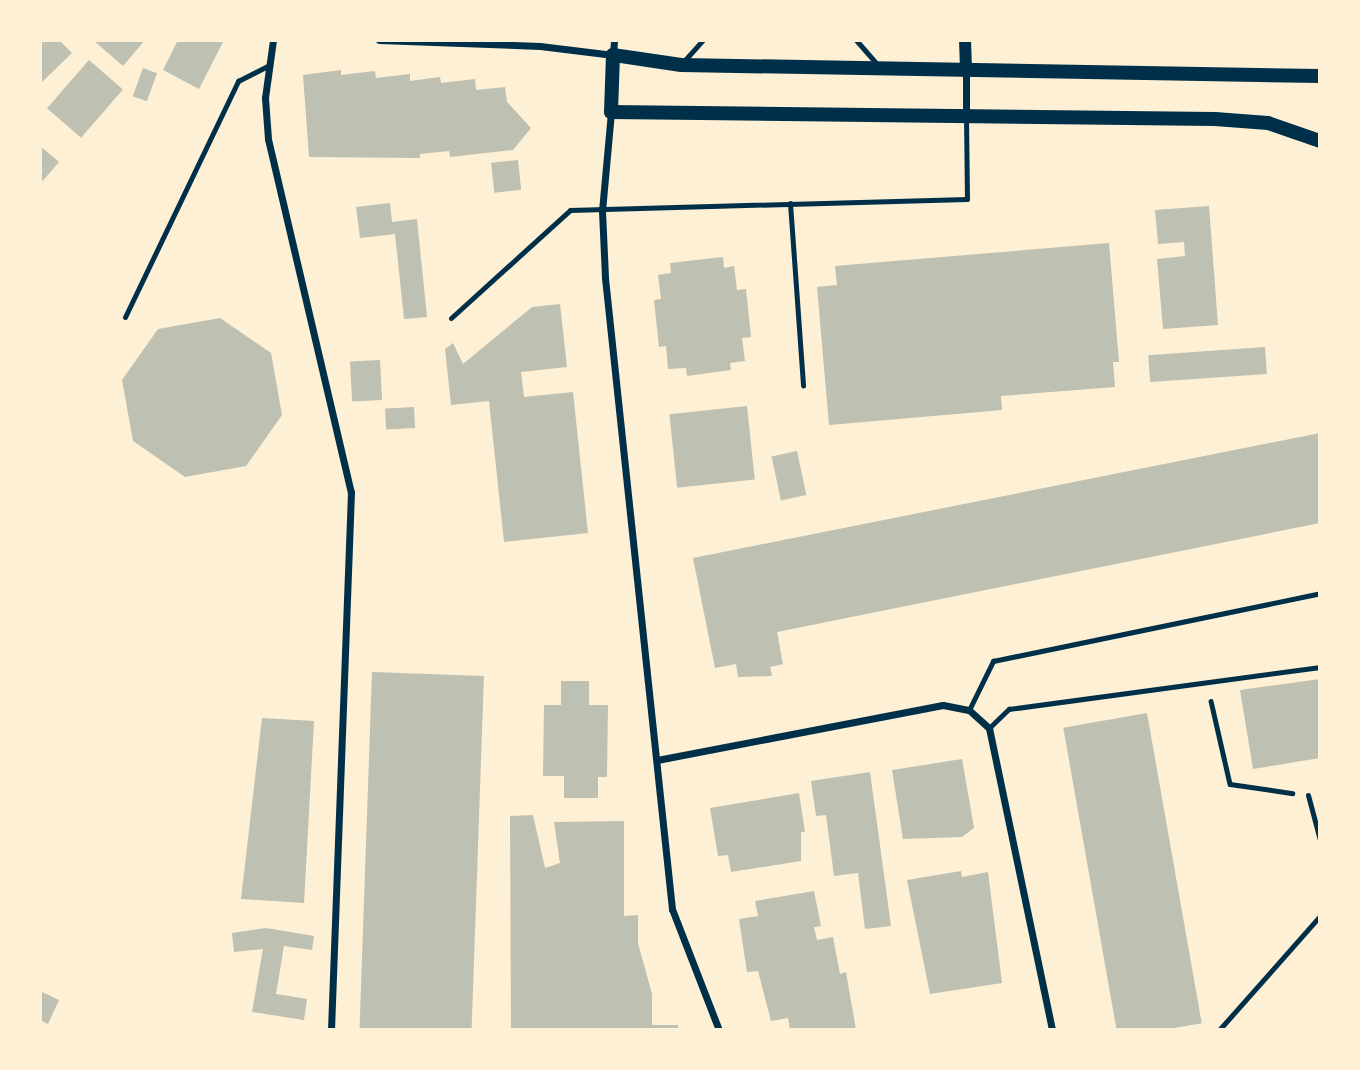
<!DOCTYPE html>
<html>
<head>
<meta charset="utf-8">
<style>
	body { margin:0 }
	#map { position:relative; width:1360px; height:1070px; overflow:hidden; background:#fdf0d5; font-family:"Sofia Sans Condensed",sans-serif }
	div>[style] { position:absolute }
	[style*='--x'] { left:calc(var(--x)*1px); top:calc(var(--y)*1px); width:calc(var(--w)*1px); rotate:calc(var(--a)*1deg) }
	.building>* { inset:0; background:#bec0b2; transform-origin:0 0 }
	.path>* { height:4.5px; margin:-2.25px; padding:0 2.25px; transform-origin:2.25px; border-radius:2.25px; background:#003049 }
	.service>* { height:5px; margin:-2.5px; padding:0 2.5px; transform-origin:2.5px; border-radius:2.5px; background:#003049 }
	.minor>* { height:7px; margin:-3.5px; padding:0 3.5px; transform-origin:3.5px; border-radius:3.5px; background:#003049 }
	.tertiary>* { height:12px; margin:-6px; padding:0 6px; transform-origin:6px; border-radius:6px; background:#003049 }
	.secondary>* { height:14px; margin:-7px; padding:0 7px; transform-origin:7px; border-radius:7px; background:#003049 }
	span { translate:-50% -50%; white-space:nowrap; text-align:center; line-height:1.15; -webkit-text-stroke:5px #fdf0d5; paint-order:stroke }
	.frame { position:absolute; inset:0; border:42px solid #fdf0d5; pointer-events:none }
</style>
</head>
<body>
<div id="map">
	<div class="building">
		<div style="clip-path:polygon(40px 40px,59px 40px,72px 53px,40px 84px)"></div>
		<div style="clip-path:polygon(93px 40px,145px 40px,123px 66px)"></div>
		<div style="clip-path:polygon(178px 40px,224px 40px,199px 89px,163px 70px)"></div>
		<div style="left:89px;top:60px;width:45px;height:64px;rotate:41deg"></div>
		<div style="left:143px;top:68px;width:15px;height:30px;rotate:20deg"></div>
		<div style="clip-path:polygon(341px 70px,341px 75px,375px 71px,376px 78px,410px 74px,410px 81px,440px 77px,441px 83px,475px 79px,476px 90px,505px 87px,507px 102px,531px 128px,513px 150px,450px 157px,449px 151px,420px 154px,420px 158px,309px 157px,303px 75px)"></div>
		<div style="clip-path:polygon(40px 146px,59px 162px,40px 184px)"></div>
		<div style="left:518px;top:160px;width:30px;height:27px;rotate:84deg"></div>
		<div style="clip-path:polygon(390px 203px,392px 222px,417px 219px,427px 317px,404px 319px,395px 234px,360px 238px,356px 207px)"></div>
		<div style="clip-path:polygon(1209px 206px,1218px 325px,1163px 329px,1157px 259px,1185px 256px,1184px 242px,1158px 244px,1155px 210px)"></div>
		<div style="clip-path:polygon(1109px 243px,1119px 362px,1113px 362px,1115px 387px,1001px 396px,1002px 410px,829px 425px,817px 287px,837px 285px,835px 266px)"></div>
		<div style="clip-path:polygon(723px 257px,724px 268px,734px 266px,737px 290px,746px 289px,751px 337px,742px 338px,745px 361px,730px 363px,731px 370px,687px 376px,686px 368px,668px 369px,666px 346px,659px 347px,654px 300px,661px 299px,658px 275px,671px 273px,670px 263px)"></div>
		<div style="clip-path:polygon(560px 304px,567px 367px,521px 372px,524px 397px,573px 392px,588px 533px,504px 542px,489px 401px,451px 405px,445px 349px,453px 343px,463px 364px,532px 307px)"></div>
		<div style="clip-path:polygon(220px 318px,271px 353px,282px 415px,246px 466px,185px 477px,133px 441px,122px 380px,158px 329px)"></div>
		<div style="left:1265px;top:347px;width:27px;height:117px;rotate:86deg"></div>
		<div style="left:380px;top:360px;width:40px;height:30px;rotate:87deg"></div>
		<div style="left:747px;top:406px;width:74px;height:78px;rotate:84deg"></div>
		<div style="left:414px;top:407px;width:21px;height:29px;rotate:87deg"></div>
		<div style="clip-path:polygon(1320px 433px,1320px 523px,777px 632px,783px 664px,770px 667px,772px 676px,738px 677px,736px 664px,715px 668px,693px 558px)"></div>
		<div style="left:797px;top:451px;width:45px;height:26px;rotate:78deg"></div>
		<div style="left:372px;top:672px;width:112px;height:358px;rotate:2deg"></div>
		<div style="clip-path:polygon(1320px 679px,1320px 758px,1253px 769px,1240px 690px)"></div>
		<div style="clip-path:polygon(561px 681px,589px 681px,589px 705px,608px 705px,607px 777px,598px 777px,598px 798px,564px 798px,564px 776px,543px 776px,544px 705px,561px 705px)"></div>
		<div style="left:1147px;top:713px;width:315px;height:85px;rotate:80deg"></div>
		<div style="clip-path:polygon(262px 718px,314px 721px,304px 903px,241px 899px)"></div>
		<div style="clip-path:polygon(962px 759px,974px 828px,962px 837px,903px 839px,892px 770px)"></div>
		<div style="clip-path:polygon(870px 772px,891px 926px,865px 929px,858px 873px,834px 876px,826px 815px,816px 816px,811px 781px)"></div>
		<div style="clip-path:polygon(799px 793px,805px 832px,801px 832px,801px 861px,731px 872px,728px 855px,718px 856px,710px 808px)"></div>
		<div style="clip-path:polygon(533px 815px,545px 868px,560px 863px,554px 822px,624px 821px,624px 916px,638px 915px,638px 943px,652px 994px,652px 1025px,678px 1025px,679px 1030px,511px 1030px,510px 816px)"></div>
		<div style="clip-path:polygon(961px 871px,962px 877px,988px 872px,1002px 983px,930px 994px,907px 880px)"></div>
		<div style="clip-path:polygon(814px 891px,821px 926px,814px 927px,817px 940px,833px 937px,840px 974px,846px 972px,856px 1030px,790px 1030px,788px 1018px,771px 1021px,758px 971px,747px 972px,739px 919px,758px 916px,755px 901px)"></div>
		<div style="clip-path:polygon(266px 928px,314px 936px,312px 950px,284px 946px,276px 994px,307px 999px,304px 1020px,252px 1012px,263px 949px,234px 952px,232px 933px)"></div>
		<div style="clip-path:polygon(40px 991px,59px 1000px,48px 1024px,40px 1020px)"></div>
	</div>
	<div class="path">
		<div style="--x:1211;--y:701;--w:85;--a:77.1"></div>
		<div style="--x:1230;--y:784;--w:63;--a:8.3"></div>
	</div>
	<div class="service">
		<div style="--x:856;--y:40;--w:35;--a:49"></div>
		<div style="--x:684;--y:61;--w:28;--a:-48"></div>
		<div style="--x:790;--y:203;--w:183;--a:85.9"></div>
		<div style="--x:125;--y:317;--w:262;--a:-64.4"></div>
		<div style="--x:238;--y:81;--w:36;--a:-27"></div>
		<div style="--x:451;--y:318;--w:161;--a:-42.2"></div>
		<div style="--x:570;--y:210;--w:397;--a:-1.6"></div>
		<div style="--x:967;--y:199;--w:80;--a:-90.7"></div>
		<div style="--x:969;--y:710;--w:55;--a:-63.9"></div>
		<div style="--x:993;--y:661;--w:334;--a:-11.7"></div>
		<div style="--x:989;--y:728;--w:28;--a:-44"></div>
		<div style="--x:1009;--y:709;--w:314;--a:-7.7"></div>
		<div style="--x:1308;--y:795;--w:47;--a:75.1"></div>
		<div style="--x:1219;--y:1030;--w:152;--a:-48.5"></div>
	</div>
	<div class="minor">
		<div style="--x:273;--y:40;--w:59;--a:97.9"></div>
		<div style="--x:265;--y:98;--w:41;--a:85.8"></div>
		<div style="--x:268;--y:139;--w:363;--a:76.8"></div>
		<div style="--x:351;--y:492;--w:538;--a:92.13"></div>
		<div style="--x:379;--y:40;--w:161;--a:2.1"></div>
		<div style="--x:540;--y:46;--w:74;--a:7"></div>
		<div style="--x:613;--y:55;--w:15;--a:-86"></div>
		<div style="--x:611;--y:112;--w:99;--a:95.2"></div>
		<div style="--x:602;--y:211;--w:67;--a:87.4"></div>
		<div style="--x:605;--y:278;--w:635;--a:83.94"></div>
		<div style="--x:672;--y:909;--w:130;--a:68.8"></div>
		<div style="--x:966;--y:116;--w:46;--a:-90"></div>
		<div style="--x:657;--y:760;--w:291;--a:-10.9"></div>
		<div style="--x:943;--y:705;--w:26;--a:11"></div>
		<div style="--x:969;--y:710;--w:27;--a:42"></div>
		<div style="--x:989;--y:728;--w:309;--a:78.2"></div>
	</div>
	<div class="tertiary">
		<div style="--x:965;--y:40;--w:30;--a:88"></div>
	</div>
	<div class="secondary">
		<div style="--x:1320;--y:76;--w:639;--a:-179.01"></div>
		<div style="--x:681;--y:65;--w:69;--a:-171.6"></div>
		<div style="--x:613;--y:55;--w:57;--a:92"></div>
		<div style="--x:611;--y:112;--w:604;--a:0.66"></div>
		<div style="--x:1215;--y:119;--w:53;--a:4.3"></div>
		<div style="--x:1268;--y:123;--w:55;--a:19.1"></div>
	</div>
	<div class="frame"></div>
</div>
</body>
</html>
